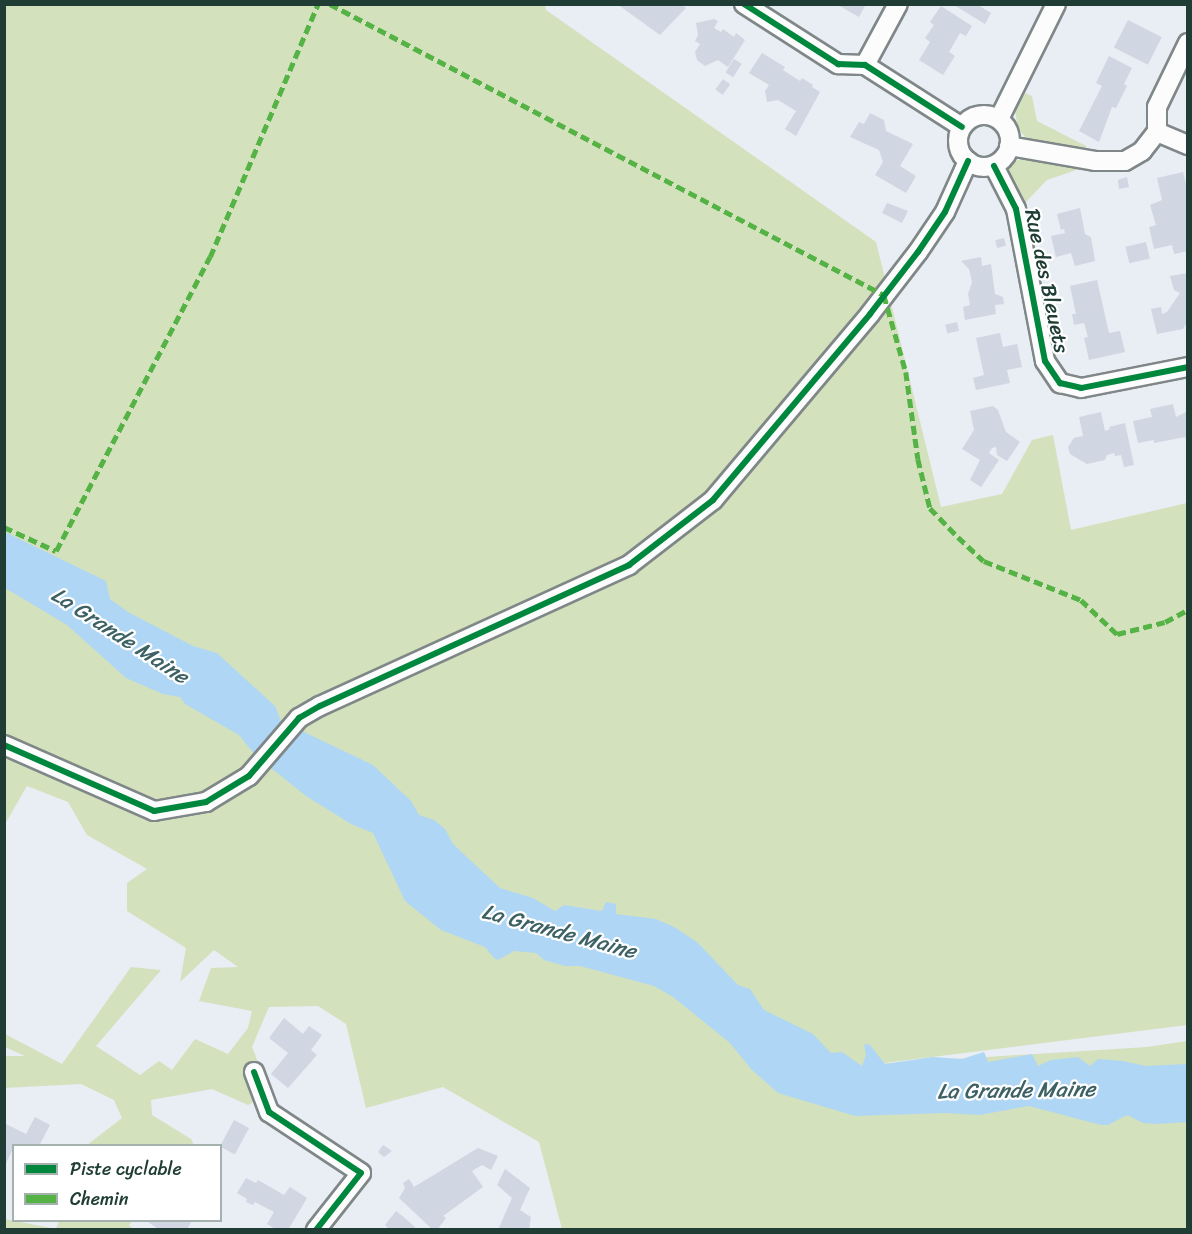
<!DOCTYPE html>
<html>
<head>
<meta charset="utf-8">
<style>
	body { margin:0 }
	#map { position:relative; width:1192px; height:1234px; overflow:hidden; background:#e9edf4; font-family:Sriracha,sans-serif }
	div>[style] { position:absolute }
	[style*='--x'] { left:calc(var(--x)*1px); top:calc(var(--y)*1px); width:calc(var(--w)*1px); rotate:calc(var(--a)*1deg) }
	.green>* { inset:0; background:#d3e1bc }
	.water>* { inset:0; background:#afd7f5 }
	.building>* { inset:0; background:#d0d6e2; transform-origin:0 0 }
	.roads { filter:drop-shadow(2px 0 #7f8788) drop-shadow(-2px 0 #7f8788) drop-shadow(0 2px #7f8788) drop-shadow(0 -2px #7f8788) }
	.minor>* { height:18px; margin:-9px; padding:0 9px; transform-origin:9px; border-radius:9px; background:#fcfcfd }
	.minor>.ring { margin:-9px; padding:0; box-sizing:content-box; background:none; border:18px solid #fcfcfd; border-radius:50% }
	.quiet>* { height:4.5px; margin-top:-2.25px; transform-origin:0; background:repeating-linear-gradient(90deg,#55b346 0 9px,transparent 0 13.5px) }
	.cycleway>* { height:6px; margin:-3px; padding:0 3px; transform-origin:3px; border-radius:3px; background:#00873e }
	span { translate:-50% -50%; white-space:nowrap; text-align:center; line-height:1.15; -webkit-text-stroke:4.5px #fff; paint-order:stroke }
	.street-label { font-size:21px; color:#1f3d34 }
	.water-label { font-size:22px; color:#3d6164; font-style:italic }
	.frame { position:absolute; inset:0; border:6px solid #1f3d34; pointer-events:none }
	.legend { position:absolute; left:12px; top:1144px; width:210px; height:78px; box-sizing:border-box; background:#fff; border:2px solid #a5b1ae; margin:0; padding:8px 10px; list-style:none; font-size:18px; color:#1f3d34 }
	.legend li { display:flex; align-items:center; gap:12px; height:30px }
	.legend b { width:30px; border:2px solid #a5b1ae }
</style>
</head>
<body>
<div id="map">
	<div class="green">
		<div style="clip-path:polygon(5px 5px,545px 5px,546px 10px,876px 242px,941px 507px,1002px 494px,1032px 440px,1053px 435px,1071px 530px,1187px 503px,1187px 1025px,876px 1064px,1147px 1047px,1187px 1041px,1187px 1229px,562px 1229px,539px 1142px,443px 1087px,366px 1108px,346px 1024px,318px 1006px,269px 1007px,252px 1047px,270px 1092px,248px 1105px,212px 1089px,151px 1100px,152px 1115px,191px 1139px,194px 1145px,87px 1145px,122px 1118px,114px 1100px,81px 1084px,4px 1088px,5px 1056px,25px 1056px,5px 1047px,5px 1034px,62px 1064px,131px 967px,161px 970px,96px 1046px,140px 1075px,159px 1061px,172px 1070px,195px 1039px,228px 1054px,248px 1028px,252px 1011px,199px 1001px,211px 968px,238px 967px,214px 950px,180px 982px,186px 948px,127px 911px,127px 883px,147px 869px,87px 835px,68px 802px,27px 786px,5px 824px)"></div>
		<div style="clip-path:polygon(1025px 93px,1032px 96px,1037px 121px,1086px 146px,1086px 152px,1029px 141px,1018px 129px,1015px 110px)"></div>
		<div style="clip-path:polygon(1029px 158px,1082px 168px,1047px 180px,1021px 207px,1008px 170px,1013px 161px)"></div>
		<div style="clip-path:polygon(5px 1219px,56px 1229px,59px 1221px,132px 1221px,129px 1225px,133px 1229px,5px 1229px)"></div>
	</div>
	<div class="water">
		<div style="clip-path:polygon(5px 532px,106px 581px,110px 599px,128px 612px,193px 646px,217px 653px,275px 706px,281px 721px,373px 765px,411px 801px,419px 815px,434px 820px,445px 829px,453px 844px,500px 888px,533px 898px,555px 911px,564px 905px,602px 911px,606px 902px,616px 904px,616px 914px,656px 919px,674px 927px,697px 942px,738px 985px,750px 989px,764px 1010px,813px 1034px,831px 1053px,842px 1052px,862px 1066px,866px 1055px,864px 1044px,870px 1045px,885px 1064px,933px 1057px,962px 1059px,984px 1052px,988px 1062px,1032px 1054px,1038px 1066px,1051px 1060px,1078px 1057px,1090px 1066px,1098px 1059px,1123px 1061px,1145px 1066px,1187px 1064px,1187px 1122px,1156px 1124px,1143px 1123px,1127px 1115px,1108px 1125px,1101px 1125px,1029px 1106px,979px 1115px,945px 1113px,855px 1116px,778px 1093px,751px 1069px,730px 1043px,673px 997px,654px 986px,580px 966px,565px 966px,544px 960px,536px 953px,514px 951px,498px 960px,494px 958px,485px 947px,441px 930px,405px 901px,373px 833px,351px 824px,306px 796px,256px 756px,239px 735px,185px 704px,180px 697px,163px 694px,126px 678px,67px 625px,5px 588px)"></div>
	</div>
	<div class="building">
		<div style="clip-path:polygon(617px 4px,680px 4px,686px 8px,660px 35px)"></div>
		<div style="clip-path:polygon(836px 4px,866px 4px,859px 17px)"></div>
		<div style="clip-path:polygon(954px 5px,978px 5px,991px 13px,985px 24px)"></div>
		<div style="clip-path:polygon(941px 6px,972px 26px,966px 36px,960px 33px,949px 52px,955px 56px,943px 75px,919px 60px,930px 42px,925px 38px,934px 25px,930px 22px)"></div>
		<div style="clip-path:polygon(714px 19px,718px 21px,714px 28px,721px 32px,723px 29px,734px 37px,736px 33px,745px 40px,728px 67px,718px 60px,705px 66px,697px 60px,695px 52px,700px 44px,695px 41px,698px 35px,696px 23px)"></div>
		<div style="left:1128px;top:20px;width:38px;height:31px;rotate:27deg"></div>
		<div style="clip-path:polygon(762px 53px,785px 67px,783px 70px,800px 81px,802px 78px,813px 85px,812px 87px,820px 92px,796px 136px,785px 129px,796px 111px,778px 100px,767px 102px,765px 91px,769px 85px,749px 73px)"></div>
		<div style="clip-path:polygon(1109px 56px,1132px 68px,1124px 84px,1127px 86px,1116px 108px,1112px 107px,1099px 142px,1079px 131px,1102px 86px,1096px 83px)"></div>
		<div style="left:734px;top:59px;width:9px;height:16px;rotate:32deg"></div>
		<div style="left:723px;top:79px;width:9px;height:13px;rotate:36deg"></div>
		<div style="clip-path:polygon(870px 113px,884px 120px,886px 131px,913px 144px,900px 166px,916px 176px,906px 193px,875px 175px,883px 162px,879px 150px,850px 137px,859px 122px,864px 124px)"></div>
		<div style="clip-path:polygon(1183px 172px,1188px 192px,1188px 251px,1174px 254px,1172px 245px,1154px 249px,1149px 227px,1156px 225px,1150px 205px,1162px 200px,1157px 178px)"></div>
		<div style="clip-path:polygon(1127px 177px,1129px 187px,1119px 189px,1118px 180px)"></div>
		<div style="clip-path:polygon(887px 203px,908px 211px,902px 223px,882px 213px)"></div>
		<div style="clip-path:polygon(1080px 208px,1085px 234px,1091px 237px,1095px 261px,1075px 266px,1071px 253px,1056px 257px,1051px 236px,1065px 233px,1064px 229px,1061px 230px,1057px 214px)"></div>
		<div style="left:1004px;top:238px;width:8px;height:9px;rotate:76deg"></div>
		<div style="left:1146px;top:242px;width:17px;height:21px;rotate:77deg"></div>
		<div style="clip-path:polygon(981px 257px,982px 266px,991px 264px,995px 294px,1003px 297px,1004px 304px,995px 305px,996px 314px,965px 320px,963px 307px,970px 305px,968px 294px,972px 282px,969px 269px,961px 261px)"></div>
		<div style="clip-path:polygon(1188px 273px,1188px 321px,1183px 329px,1157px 334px,1151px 309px,1161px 307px,1162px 314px,1167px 312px,1180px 293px,1174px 290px,1170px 276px)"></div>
		<div style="clip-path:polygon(1097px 280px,1109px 333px,1120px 331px,1125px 352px,1089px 360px,1084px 338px,1088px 337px,1084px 323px,1074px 325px,1072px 314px,1076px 314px,1070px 286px)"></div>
		<div style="left:957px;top:322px;width:9px;height:12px;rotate:77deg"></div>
		<div style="clip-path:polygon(1000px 333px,1003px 347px,1017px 344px,1022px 367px,1007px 370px,1010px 383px,976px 390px,973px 378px,984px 375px,976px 338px)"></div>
		<div style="clip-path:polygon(1173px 404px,1176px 417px,1188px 411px,1188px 444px,1185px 437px,1154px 443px,1154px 440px,1138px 443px,1133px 421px,1152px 417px,1150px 409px)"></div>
		<div style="clip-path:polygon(993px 406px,998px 410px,1006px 432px,1020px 442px,1007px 461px,997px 455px,996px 447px,992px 448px,989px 453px,999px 460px,981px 487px,970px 480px,980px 460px,962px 449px,974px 430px,970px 411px)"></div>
		<div style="clip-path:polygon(1101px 412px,1105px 431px,1110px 429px,1109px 427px,1125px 423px,1134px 465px,1124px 467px,1121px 455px,1115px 456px,1114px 453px,1107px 455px,1105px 460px,1087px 464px,1070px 454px,1068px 447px,1074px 438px,1083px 436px,1079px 417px)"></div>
		<div style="clip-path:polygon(284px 1018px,303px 1034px,309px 1026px,322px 1035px,311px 1050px,317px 1055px,288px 1088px,271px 1074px,288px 1053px,269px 1038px)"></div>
		<div style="clip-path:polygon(35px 1117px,50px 1125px,39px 1146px,14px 1146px,4px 1168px,4px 1123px,26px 1134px)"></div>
		<div style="left:234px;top:1120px;width:17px;height:30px;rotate:28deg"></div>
		<div style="clip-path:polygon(383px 1145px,392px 1151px,384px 1157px,378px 1152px)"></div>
		<div style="clip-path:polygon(478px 1148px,498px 1156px,491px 1170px,482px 1165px,472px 1171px,483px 1187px,443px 1216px,446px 1218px,437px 1230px,433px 1230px,399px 1198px,405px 1188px,403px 1183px,409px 1179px,414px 1187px)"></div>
		<div style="clip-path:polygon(505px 1169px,530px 1188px,520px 1210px,531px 1217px,529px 1230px,498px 1230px,512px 1198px,497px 1185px)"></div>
		<div style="clip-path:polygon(246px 1178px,256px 1183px,258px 1180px,284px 1195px,290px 1187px,307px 1198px,288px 1230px,277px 1230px,267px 1224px,274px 1212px,255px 1202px,253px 1205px,246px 1202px,247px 1199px,237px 1193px)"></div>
		<div style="clip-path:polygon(396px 1211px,406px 1219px,418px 1230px,390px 1230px,385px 1225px)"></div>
		<div style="clip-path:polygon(145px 1220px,192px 1220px,187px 1230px,160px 1230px)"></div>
	</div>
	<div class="roads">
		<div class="minor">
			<div style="--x:744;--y:4;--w:112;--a:32.6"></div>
			<div style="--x:838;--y:64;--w:27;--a:2"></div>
			<div style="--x:865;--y:65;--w:115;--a:32.6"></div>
			<div style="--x:865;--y:65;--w:69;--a:-61.6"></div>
			<div class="ring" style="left:958px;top:115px;width:34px;height:34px"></div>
			<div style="--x:999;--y:119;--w:128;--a:-63.6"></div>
			<div style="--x:1157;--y:132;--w:34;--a:23"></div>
			<div style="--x:1009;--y:146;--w:87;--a:9.9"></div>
			<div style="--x:1095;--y:161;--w:30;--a:0"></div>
			<div style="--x:1125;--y:161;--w:20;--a:-30"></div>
			<div style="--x:1142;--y:151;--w:24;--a:-52"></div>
			<div style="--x:1157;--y:132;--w:25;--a:-90"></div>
			<div style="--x:1157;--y:107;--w:71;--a:-64.2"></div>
			<div style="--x:994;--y:166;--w:48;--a:62.9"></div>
			<div style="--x:1016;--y:209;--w:155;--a:79.2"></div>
			<div style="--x:1045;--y:361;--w:27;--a:56"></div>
			<div style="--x:1060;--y:383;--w:22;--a:13"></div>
			<div style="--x:1081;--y:388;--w:109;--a:-11.1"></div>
			<div style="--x:4;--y:745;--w:164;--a:23.7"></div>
			<div style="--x:154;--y:811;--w:53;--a:-9.8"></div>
			<div style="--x:206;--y:802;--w:50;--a:-31.2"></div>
			<div style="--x:249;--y:776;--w:77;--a:-49.2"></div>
			<div style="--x:299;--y:718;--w:24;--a:-30"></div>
			<div style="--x:320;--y:706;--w:340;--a:-24.5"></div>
			<div style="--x:629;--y:565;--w:106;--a:-37.7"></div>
			<div style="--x:713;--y:500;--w:243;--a:-49.8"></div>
			<div style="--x:870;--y:314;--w:78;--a:-52.3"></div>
			<div style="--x:918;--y:252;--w:48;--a:-56"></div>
			<div style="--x:945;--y:212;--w:56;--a:-65.7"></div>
			<div style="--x:254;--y:1072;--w:43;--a:69.4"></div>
			<div style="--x:269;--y:1112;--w:110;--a:33.5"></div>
			<div style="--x:361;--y:1173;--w:73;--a:128.3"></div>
		</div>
	</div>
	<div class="quiet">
		<div style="--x:330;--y:4;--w:626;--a:27.71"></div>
		<div style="--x:884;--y:295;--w:80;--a:74.1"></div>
		<div style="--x:906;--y:372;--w:88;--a:82.1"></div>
		<div style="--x:918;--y:459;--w:50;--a:76.2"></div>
		<div style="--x:930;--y:508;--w:40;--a:46"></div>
		<div style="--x:958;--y:537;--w:35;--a:43"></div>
		<div style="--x:984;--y:561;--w:105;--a:21.9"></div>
		<div style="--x:1081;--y:600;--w:50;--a:43.4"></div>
		<div style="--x:1117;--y:634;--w:49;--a:-14"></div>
		<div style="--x:1165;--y:622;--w:26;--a:-28"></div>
		<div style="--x:4;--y:527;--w:57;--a:24.8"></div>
		<div style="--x:56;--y:551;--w:332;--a:-62.4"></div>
		<div style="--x:210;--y:257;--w:275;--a:-66.9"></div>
	</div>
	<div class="cycleway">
		<div style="--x:744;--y:4;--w:112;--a:32.6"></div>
		<div style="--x:838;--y:64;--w:27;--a:2"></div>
		<div style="--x:865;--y:65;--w:115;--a:32.6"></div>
		<div style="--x:994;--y:166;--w:48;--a:62.9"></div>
		<div style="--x:1016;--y:209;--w:155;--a:79.2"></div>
		<div style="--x:1045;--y:361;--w:27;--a:56"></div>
		<div style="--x:1060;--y:383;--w:22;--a:13"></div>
		<div style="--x:1081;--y:388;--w:109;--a:-11.1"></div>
		<div style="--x:4;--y:745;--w:164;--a:23.7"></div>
		<div style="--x:154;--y:811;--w:53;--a:-9.8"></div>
		<div style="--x:206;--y:802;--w:50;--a:-31.2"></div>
		<div style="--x:249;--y:776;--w:77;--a:-49.2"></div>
		<div style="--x:299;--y:718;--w:24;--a:-30"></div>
		<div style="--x:320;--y:706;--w:340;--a:-24.5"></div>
		<div style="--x:629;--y:565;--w:106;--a:-37.7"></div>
		<div style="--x:713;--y:500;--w:243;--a:-49.8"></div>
		<div style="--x:870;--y:314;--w:78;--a:-52.3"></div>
		<div style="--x:918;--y:252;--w:48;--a:-56"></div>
		<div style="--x:945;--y:212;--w:56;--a:-65.7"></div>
		<div style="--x:254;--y:1072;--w:43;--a:69.4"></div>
		<div style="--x:269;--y:1112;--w:110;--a:33.5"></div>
		<div style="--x:361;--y:1173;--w:73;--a:128.3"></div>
	</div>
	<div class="street-label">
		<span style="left:1047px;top:281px;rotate:78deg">Rue des Bleuets</span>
	</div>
	<div class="water-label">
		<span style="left:120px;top:635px;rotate:33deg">La Grande Maine</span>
		<span style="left:559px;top:931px;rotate:15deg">La Grande Maine</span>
		<span style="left:1016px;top:1090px;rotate:-1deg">La Grande Maine</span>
	</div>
	<div class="frame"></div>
	<ul class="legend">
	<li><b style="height:8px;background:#00873e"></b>Piste cyclable</li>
	<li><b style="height:8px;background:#55b346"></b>Chemin</li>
	</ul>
</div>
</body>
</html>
